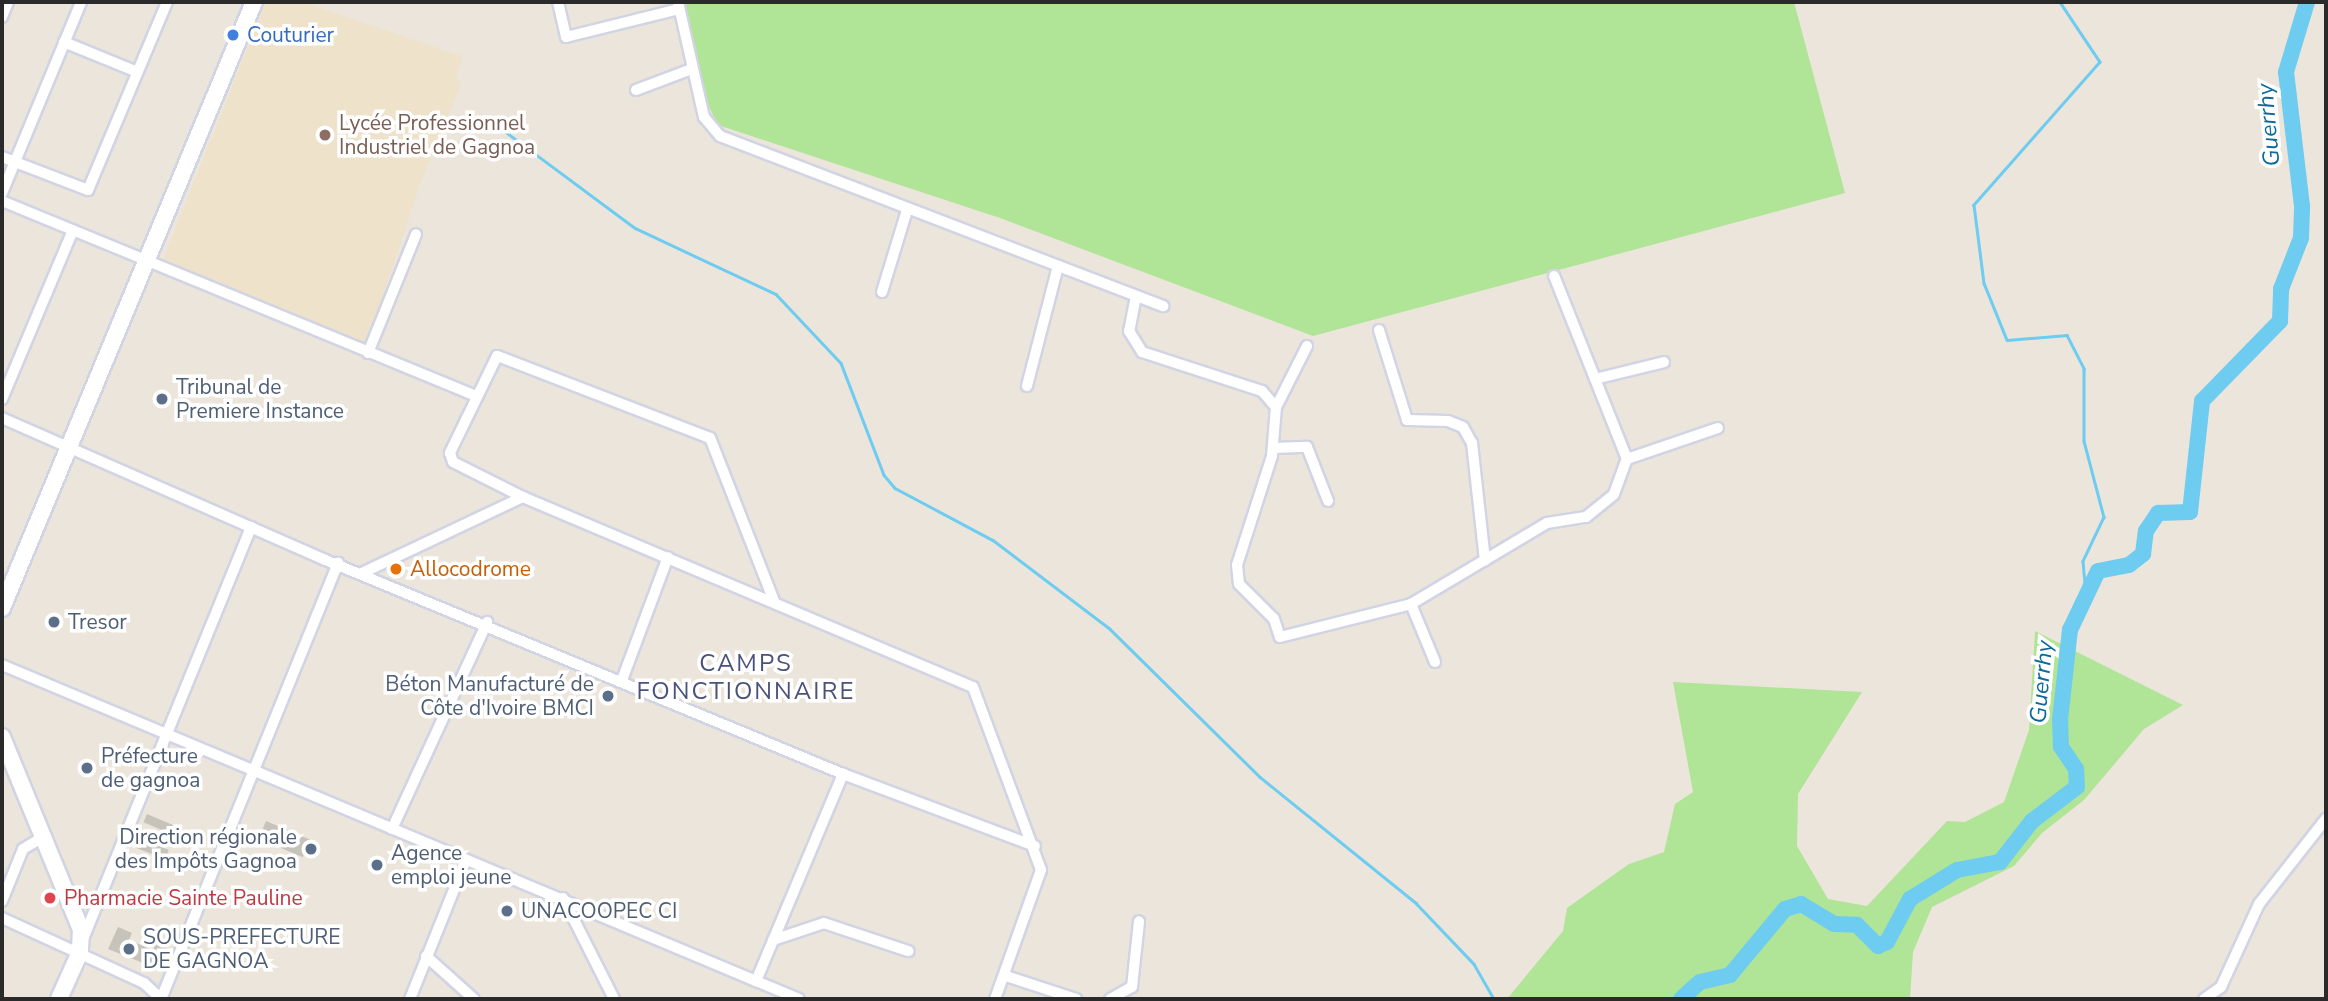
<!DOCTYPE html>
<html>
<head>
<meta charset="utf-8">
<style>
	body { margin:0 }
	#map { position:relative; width:2328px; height:1001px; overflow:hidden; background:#ece5db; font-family:"Nunito Sans",sans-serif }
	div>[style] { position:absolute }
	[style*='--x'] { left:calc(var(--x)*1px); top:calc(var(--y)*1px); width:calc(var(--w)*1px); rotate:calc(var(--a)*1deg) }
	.education>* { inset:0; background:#eee3ca }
	.green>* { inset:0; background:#b0e497 }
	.stream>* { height:2.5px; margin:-1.25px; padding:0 1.25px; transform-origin:1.25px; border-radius:1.25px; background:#6dccf0 }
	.river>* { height:16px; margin:-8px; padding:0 8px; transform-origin:8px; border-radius:8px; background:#6dccf0 }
	.building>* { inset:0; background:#c7c3ba; transform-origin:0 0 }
	.roads { filter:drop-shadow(2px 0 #d1d4e3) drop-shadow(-2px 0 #d1d4e3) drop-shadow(0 2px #d1d4e3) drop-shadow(0 -2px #d1d4e3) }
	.street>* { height:10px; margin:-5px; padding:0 5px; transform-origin:5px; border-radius:5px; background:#fff }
	.secondary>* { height:16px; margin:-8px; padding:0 8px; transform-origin:8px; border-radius:8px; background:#fff }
	.dots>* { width:19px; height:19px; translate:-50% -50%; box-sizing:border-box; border:4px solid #fff; border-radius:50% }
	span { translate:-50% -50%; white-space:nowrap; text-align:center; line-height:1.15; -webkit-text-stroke:7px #fff; paint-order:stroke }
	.shop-label { font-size:21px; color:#366cbe }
	.left { translate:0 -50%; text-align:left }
	.education-label { font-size:21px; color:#785e54 }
	.service-label { font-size:21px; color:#4e5e75 }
	.right { translate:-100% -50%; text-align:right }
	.food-label { font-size:21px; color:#c56008 }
	.health-label { font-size:21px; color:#be3a42 }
	.water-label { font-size:23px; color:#0b699c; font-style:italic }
	.quarter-label { font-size:24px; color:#4a527b; letter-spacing:2px }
	.frame { position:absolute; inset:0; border:4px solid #2a2a2a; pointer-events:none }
</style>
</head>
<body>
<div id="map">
	<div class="education">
		<div style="clip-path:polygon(266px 2px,303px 2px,461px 56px,465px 49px,456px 77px,461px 85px,420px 185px,366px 347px,161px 264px)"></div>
	</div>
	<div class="green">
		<div style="clip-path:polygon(682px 2px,1794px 2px,1845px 193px,1313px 336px,1000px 218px,718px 125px,706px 101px)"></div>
		<div style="clip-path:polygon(2035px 631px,2183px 705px,2144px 729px,2084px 800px,2042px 833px,2014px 866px,1932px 907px,1913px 952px,1910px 999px,1507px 999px,1563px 931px,1567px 908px,1629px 864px,1664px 852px,1675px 804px,1693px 792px,1673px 682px,1862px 692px,1798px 794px,1797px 846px,1828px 899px,1867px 906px,1947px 821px,1965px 822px,2004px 802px,2029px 730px)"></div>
	</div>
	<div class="stream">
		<div style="--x:2060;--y:2;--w:72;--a:56.3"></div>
		<div style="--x:2100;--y:62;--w:191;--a:131.4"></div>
		<div style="--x:1974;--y:205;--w:79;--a:82.7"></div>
		<div style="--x:1984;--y:283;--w:61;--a:68"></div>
		<div style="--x:2007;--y:340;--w:60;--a:-4.8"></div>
		<div style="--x:2067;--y:335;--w:38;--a:63"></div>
		<div style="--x:2084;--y:369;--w:72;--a:90"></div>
		<div style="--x:2084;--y:441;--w:79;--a:75.3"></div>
		<div style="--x:2104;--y:517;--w:49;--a:115.5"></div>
		<div style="--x:2083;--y:561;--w:32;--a:85"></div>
		<div style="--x:491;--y:121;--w:179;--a:36.6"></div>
		<div style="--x:635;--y:228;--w:156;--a:25.1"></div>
		<div style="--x:776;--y:294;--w:95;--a:46.7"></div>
		<div style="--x:841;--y:363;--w:120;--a:69"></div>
		<div style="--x:884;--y:475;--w:17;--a:50"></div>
		<div style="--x:895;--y:488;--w:111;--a:28"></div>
		<div style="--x:993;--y:540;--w:146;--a:37.2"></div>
		<div style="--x:1109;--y:628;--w:212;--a:44.6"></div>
		<div style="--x:1260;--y:777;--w:201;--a:38.9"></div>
		<div style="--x:1416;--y:903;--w:84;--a:46.4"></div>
		<div style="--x:1474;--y:964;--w:40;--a:60.3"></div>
	</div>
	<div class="river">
		<div style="--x:1681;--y:999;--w:25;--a:-42"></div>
		<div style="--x:1700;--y:982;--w:31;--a:-13"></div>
		<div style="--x:1730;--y:975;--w:86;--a:-50.2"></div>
		<div style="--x:1785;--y:909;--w:17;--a:-17"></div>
		<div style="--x:1801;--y:904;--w:39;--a:31"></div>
		<div style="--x:1834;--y:924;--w:23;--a:2"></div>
		<div style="--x:1857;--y:925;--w:30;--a:45"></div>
		<div style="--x:1878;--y:946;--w:10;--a:-24"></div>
		<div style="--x:1887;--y:942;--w:49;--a:-61.9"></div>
		<div style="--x:1910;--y:899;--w:55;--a:-31.7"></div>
		<div style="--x:1957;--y:870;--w:44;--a:-10.5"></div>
		<div style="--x:2000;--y:862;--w:52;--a:-52"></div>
		<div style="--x:2032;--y:821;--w:56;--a:-37.1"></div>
		<div style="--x:2077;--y:787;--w:18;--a:-93"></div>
		<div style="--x:2076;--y:769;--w:27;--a:-124"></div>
		<div style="--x:2061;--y:747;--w:27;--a:-92"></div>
		<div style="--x:2060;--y:720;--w:91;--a:-83.7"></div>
		<div style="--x:2070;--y:630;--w:65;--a:-64.6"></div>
		<div style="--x:2098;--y:571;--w:32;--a:-11"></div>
		<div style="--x:2129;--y:565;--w:18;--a:-38"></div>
		<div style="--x:2143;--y:554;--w:23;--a:-83"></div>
		<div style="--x:2146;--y:531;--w:22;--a:-56"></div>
		<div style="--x:2158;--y:513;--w:32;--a:-2"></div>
		<div style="--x:2190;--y:512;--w:112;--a:-83.8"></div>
		<div style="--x:2202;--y:401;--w:112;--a:-45.7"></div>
		<div style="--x:2280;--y:321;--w:32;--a:-88"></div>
		<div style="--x:2281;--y:289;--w:55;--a:-68.6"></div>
		<div style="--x:2301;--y:238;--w:32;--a:-88"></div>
		<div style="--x:2302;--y:206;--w:135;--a:-96.8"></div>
		<div style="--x:2286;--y:72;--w:73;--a:-73.3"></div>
	</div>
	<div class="building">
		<div style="left:147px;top:814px;width:34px;height:9px;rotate:23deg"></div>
		<div style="left:266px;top:821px;width:48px;height:19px;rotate:23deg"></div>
		<div style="left:138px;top:838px;width:33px;height:10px;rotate:21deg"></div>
		<div style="clip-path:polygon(118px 927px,132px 933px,129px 940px,153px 950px,156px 943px,167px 948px,158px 969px,108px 949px)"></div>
	</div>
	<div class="roads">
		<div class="street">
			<div style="--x:558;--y:2;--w:36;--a:77"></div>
			<div style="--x:566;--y:37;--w:116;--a:-13.9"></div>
			<div style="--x:678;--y:2;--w:118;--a:77.3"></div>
			<div style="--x:704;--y:117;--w:25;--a:50"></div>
			<div style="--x:720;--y:136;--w:475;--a:21"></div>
			<div style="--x:2;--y:17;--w:16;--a:-68"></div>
			<div style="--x:64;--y:42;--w:79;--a:22.3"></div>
			<div style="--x:636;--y:90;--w:57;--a:-20.7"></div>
			<div style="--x:2;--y:157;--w:92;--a:21"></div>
			<div style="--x:88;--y:190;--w:204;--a:-67.2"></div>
			<div style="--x:2;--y:193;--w:207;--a:-67.5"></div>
			<div style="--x:2;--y:201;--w:513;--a:22.36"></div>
			<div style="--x:882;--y:292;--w:86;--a:-73"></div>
			<div style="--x:1136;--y:296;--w:36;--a:101"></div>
			<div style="--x:1129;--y:331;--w:25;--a:58"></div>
			<div style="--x:1142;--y:352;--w:126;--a:18"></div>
			<div style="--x:1262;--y:391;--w:21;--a:49"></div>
			<div style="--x:1379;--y:330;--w:94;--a:72.7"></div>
			<div style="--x:1407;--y:420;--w:41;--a:1.4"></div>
			<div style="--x:1448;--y:421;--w:16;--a:22"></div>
			<div style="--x:1463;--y:427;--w:18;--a:61"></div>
			<div style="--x:1472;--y:443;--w:118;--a:83.7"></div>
			<div style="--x:1307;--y:346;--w:68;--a:116.9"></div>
			<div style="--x:1276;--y:407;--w:49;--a:94.7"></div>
			<div style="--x:1272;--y:456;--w:114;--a:107.8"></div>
			<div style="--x:1237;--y:565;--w:19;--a:84"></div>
			<div style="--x:1239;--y:584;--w:49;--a:45"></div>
			<div style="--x:1274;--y:619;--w:19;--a:72"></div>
			<div style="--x:1280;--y:637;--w:135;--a:-14.1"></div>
			<div style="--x:368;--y:353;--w:128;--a:-68"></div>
			<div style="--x:1595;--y:379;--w:71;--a:-13.8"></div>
			<div style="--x:1027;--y:386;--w:124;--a:-75.5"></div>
			<div style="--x:2;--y:399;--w:183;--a:-67.2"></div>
			<div style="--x:2;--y:418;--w:351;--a:23.7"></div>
			<div style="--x:323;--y:559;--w:563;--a:22.46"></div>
			<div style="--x:843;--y:774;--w:205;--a:20.6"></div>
			<div style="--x:1273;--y:448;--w:34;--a:-2"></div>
			<div style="--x:1307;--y:447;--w:58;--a:68.7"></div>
			<div style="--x:1627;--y:459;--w:96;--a:-18.8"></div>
			<div style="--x:362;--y:573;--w:178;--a:-25.3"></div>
			<div style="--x:774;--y:601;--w:175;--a:-111.4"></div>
			<div style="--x:710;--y:438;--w:228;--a:-158.9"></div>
			<div style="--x:497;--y:356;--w:108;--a:115.9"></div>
			<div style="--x:450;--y:453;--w:9;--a:72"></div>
			<div style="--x:453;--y:462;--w:78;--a:26.6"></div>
			<div style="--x:523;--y:497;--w:488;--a:22.9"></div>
			<div style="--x:973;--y:687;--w:195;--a:69.6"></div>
			<div style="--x:1041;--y:870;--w:137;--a:109.6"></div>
			<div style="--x:1435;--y:662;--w:63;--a:-112.5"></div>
			<div style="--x:1411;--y:604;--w:158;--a:-30.8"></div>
			<div style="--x:1547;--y:523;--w:39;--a:-9"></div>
			<div style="--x:1586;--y:517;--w:36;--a:-39"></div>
			<div style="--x:1614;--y:494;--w:37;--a:-70"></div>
			<div style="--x:1627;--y:459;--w:197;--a:-111.7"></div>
			<div style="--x:2;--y:665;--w:864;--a:22.74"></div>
			<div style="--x:622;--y:680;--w:131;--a:-69.5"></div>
			<div style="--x:392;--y:829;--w:228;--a:-65.3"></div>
			<div style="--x:563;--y:898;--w:113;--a:63.2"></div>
			<div style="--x:2;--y:901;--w:56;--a:-68"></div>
			<div style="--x:23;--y:849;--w:26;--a:-31"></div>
			<div style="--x:2;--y:918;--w:156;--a:24.6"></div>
			<div style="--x:144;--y:983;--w:23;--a:43"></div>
			<div style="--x:83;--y:939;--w:445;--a:-67.8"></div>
			<div style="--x:773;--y:940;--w:54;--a:-18.4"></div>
			<div style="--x:824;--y:923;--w:89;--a:18.4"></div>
			<div style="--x:426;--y:956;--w:64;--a:41.9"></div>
			<div style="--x:1006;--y:976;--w:74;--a:18.2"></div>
			<div style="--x:756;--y:981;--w:225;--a:-67.2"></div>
			<div style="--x:161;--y:999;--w:471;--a:-67.9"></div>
			<div style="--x:410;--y:999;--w:150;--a:-68.1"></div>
			<div style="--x:1110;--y:999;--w:25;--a:-29"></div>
			<div style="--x:1132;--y:987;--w:66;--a:-83.9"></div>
			<div style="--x:2204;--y:999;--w:21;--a:-35"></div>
			<div style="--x:2221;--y:987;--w:91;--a:-65.4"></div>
			<div style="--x:2259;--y:904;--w:108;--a:-51.8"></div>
		</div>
		<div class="secondary">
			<div style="--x:2;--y:608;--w:656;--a:-67.42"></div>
			<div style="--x:2;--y:737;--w:209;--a:67.7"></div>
			<div style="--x:81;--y:930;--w:22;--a:93"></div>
			<div style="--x:80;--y:952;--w:51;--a:114.1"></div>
		</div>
	</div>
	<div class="dots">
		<div style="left:233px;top:35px;background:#3f7fe0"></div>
		<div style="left:325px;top:135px;background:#8d6e63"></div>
		<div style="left:162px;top:399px;background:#5c6f8a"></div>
		<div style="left:396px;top:569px;background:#e8710a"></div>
		<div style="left:54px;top:622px;background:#5c6f8a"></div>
		<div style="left:608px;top:696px;background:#5c6f8a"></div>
		<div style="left:87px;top:768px;background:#5c6f8a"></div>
		<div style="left:311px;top:849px;background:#5c6f8a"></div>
		<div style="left:377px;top:865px;background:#5c6f8a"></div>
		<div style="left:50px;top:898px;background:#e0444e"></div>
		<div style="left:507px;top:911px;background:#5c6f8a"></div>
		<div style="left:129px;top:949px;background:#5c6f8a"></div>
	</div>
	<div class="shop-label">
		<span class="left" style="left:247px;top:35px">Couturier</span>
	</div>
	<div class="education-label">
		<span class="left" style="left:339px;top:135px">Lycée Professionnel<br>Industriel de Gagnoa</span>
	</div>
	<div class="service-label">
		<span class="left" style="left:176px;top:399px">Tribunal de<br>Premiere Instance</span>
		<span class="left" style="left:68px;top:622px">Tresor</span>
		<span class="right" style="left:594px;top:696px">Béton Manufacturé de<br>Côte d'Ivoire BMCI</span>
		<span class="left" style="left:101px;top:768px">Préfecture<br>de gagnoa</span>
		<span class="right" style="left:297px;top:849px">Direction régionale<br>des Impôts Gagnoa</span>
		<span class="left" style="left:391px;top:865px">Agence<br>emploi jeune</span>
		<span class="left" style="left:521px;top:911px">UNACOOPEC CI</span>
		<span class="left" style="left:143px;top:949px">SOUS-PREFECTURE<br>DE GAGNOA</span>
	</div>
	<div class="food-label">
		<span class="left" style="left:410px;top:569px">Allocodrome</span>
	</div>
	<div class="health-label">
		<span class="left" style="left:64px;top:898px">Pharmacie Sainte Pauline</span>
	</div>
	<div class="water-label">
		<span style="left:2269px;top:125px;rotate:-95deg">Guerrhy</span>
		<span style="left:2042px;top:682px;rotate:-85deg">Guerrhy</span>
	</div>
	<div class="quarter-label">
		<span style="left:746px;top:678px">CAMPS<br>FONCTIONNAIRE</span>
	</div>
	<div class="frame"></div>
</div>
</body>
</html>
